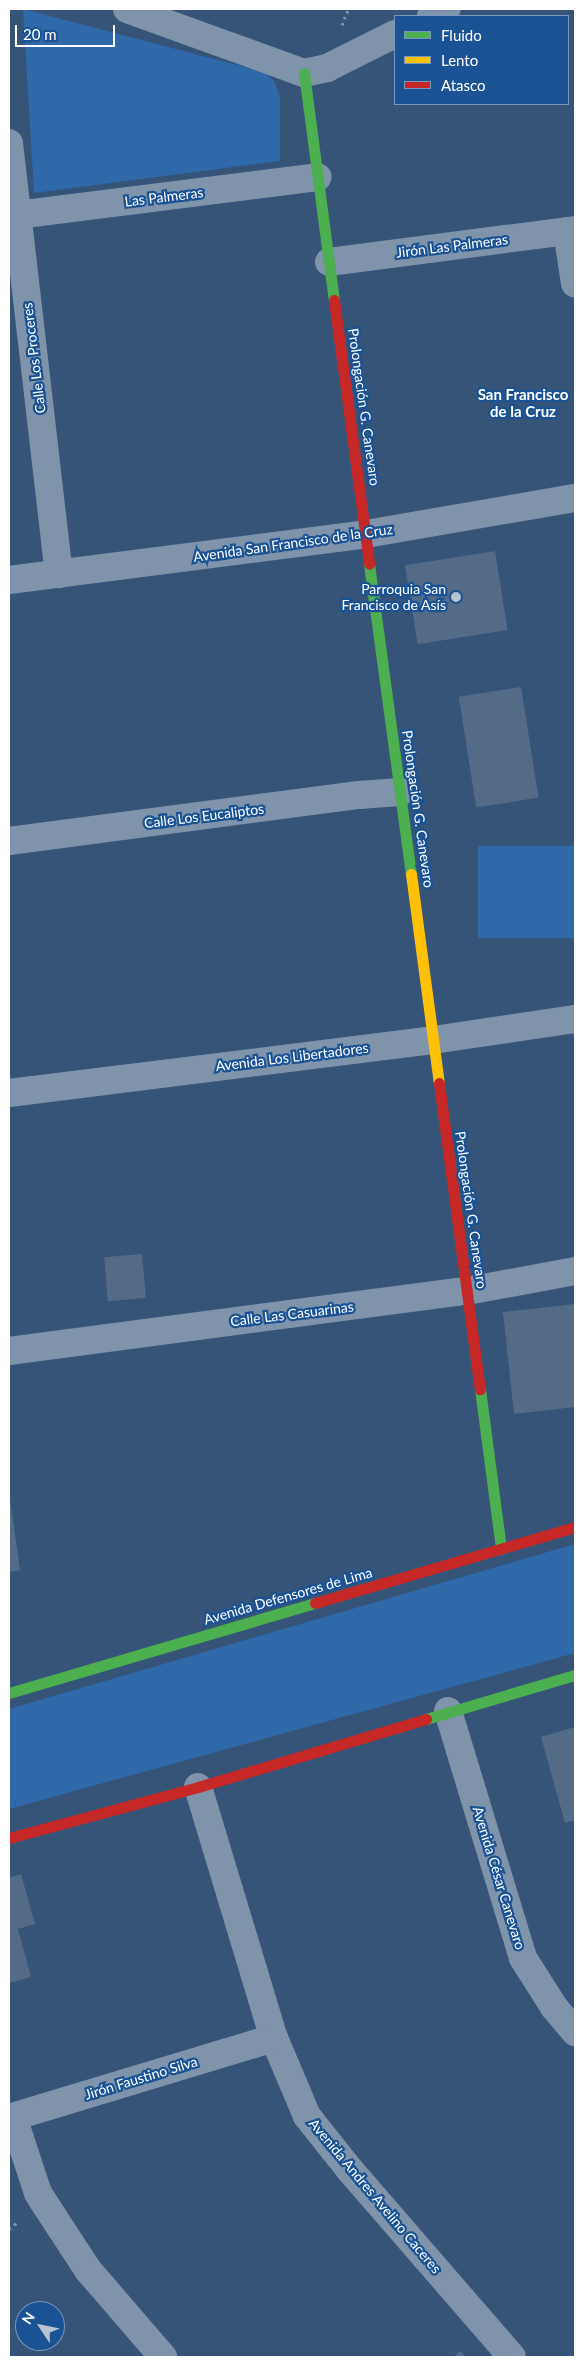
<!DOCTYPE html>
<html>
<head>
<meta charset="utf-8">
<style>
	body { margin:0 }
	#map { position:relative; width:584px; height:2366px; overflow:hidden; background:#365478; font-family:Lato,sans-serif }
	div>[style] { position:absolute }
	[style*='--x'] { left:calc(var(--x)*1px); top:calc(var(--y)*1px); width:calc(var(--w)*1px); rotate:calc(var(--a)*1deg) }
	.green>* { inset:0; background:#2f69aa; transform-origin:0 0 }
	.building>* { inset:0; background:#536b87; transform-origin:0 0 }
	.path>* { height:3px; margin-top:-1.5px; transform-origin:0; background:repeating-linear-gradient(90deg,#7f94ab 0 2.5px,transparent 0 6.5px) }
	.street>* { height:28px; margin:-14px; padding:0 14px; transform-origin:14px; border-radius:14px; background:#7f94ab }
	.fast>* { height:11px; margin:-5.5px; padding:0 5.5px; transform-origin:5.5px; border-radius:5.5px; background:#4caf50 }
	.slow>* { height:11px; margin:-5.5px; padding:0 5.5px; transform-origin:5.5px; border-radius:5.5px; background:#ffc107 }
	.jam>* { height:11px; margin:-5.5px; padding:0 5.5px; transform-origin:5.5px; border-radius:5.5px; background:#c62828 }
	.dots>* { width:14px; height:14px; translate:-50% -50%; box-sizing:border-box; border:2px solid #1a5294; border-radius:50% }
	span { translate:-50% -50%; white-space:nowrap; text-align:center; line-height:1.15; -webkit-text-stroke:4.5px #1a5294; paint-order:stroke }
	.street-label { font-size:14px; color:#fff }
	.poi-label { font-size:14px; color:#fff }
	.right { translate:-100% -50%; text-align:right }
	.neighbourhood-label { font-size:15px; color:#fff; font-weight:700 }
	.frame { position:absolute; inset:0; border:10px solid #fff; pointer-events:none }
	.legend { position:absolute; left:394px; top:15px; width:175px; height:90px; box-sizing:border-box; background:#1a5294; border:1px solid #7697bf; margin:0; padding:6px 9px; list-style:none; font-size:15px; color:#fff }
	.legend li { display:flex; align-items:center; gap:10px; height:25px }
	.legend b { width:25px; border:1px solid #7697bf }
	.north { position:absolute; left:15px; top:2301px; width:50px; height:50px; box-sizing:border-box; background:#1a5294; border:1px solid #7697bf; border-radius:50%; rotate:304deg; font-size:14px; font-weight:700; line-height:20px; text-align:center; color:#fff }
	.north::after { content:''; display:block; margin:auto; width:18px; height:22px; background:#b9c3d0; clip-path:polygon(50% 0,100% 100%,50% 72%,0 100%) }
	.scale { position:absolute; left:15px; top:25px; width:100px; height:22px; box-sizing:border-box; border:2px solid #fff; border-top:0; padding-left:6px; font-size:15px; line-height:18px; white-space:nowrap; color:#fff; -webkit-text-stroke:4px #1a5294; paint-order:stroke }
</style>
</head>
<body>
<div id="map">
	<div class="green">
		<div style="clip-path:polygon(23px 9px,264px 72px,274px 81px,280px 97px,280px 161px,34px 193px)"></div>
		<div style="left:575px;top:846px;width:92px;height:97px;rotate:90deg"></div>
		<div style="clip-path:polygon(575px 1544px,575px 1653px,9px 1809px,9px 1709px)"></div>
	</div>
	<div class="building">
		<div style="left:495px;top:551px;width:80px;height:91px;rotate:81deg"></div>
		<div style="left:521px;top:687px;width:112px;height:63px;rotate:81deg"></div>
		<div style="left:142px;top:1254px;width:44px;height:38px;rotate:85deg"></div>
		<div style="clip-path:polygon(575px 1304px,575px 1407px,514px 1414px,503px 1312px)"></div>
		<div style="clip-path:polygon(9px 1492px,20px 1570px,9px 1572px)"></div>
		<div style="clip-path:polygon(575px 1727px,575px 1820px,565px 1823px,541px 1737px)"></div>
		<div style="clip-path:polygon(21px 1874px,35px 1924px,18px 1929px,31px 1977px,9px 1983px,9px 1878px)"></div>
		<div style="clip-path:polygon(460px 2351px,466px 2357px,453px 2357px)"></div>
	</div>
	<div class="path">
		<div style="--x:342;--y:25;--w:17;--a:-69"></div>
		<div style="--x:9;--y:2229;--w:13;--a:-39"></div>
	</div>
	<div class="street">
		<div style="--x:127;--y:9;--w:188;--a:19.9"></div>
		<div style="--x:304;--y:73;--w:24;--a:-12"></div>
		<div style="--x:327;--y:68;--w:76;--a:-26.6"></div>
		<div style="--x:431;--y:16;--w:17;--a:-24"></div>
		<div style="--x:9;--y:143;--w:434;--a:83.4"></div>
		<div style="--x:9;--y:216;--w:311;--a:-7.2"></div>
		<div style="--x:567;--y:231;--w:53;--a:81.3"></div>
		<div style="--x:329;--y:262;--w:248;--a:-7.4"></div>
		<div style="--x:9;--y:580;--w:360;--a:-7.3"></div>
		<div style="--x:366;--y:534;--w:212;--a:-9.8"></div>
		<div style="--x:9;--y:841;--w:353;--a:-7.5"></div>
		<div style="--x:359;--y:795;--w:41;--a:-4.2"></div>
		<div style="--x:9;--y:1093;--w:427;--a:-7.1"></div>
		<div style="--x:433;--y:1040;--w:144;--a:-8.4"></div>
		<div style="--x:9;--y:1351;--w:462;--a:-7.5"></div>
		<div style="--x:467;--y:1291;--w:110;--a:-10.5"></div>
		<div style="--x:448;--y:1711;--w:258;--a:73.1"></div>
		<div style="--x:523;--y:1958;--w:58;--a:57.7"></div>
		<div style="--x:554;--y:2007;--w:33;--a:50"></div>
		<div style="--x:198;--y:1787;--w:262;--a:73.2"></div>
		<div style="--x:274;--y:2038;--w:85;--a:67.1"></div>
		<div style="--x:307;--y:2116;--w:69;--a:51.5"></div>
		<div style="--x:350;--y:2170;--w:247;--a:49.1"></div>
		<div style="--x:13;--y:2117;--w:80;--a:71.8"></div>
		<div style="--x:38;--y:2193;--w:9;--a:58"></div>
		<div style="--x:43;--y:2201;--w:82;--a:56.9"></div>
		<div style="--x:88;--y:2270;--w:115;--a:49.2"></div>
		<div style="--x:9;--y:2118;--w:277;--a:-16.8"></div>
	</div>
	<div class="fast">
		<div style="--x:304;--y:73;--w:229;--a:82.5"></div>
		<div style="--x:369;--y:564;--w:313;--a:82.3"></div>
		<div style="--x:480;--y:1389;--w:161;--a:82.5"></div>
		<div style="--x:9;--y:1693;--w:319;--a:-16.4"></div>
		<div style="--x:426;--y:1719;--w:155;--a:-16.5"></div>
	</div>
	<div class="slow">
		<div style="--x:411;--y:874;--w:211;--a:82.4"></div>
	</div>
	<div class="jam">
		<div style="--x:334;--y:300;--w:266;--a:82.4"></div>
		<div style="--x:439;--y:1083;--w:309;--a:82.4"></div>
		<div style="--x:315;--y:1603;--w:271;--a:-16.3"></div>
		<div style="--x:9;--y:1838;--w:196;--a:-15.1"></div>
		<div style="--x:198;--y:1787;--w:238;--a:-16.6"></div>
	</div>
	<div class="dots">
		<div style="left:456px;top:597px;background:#b9c3d0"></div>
	</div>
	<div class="street-label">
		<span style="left:164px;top:197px;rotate:-7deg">Las Palmeras</span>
		<span style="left:452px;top:246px;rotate:-7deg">Jirón Las Palmeras</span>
		<span style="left:34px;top:358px;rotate:-97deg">Calle Los Proceres</span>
		<span style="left:364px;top:407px;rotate:82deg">Prolongación G. Canevaro</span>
		<span style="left:293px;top:543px;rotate:-8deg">Avenida San Francisco de la Cruz</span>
		<span style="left:418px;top:809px;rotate:82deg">Prolongación G. Canevaro</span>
		<span style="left:204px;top:816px;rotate:-7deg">Calle Los Eucaliptos</span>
		<span style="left:292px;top:1057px;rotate:-7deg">Avenida Los Libertadores</span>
		<span style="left:471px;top:1210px;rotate:82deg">Prolongación G. Canevaro</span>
		<span style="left:292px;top:1314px;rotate:-7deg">Calle Las Casuarinas</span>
		<span style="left:288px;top:1596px;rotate:-16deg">Avenida Defensores de Lima</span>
		<span style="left:499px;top:1878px;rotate:73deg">Avenida César Canevaro</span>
		<span style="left:141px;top:2078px;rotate:-17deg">Jirón Faustino Silva</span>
		<span style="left:375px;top:2196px;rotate:50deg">Avenida Andres Avelino Caceres</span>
	</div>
	<div class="poi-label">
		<span class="right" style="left:446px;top:597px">Parroquia San<br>Francisco de Asís</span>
	</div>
	<div class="neighbourhood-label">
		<span style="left:523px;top:403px">San Francisco<br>de la Cruz</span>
	</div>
	<div class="frame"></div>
	<ul class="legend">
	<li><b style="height:6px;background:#4caf50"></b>Fluido</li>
	<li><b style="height:6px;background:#ffc107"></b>Lento</li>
	<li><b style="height:6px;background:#c62828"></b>Atasco</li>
	</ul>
	<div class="north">N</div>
	<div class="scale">20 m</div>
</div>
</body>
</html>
